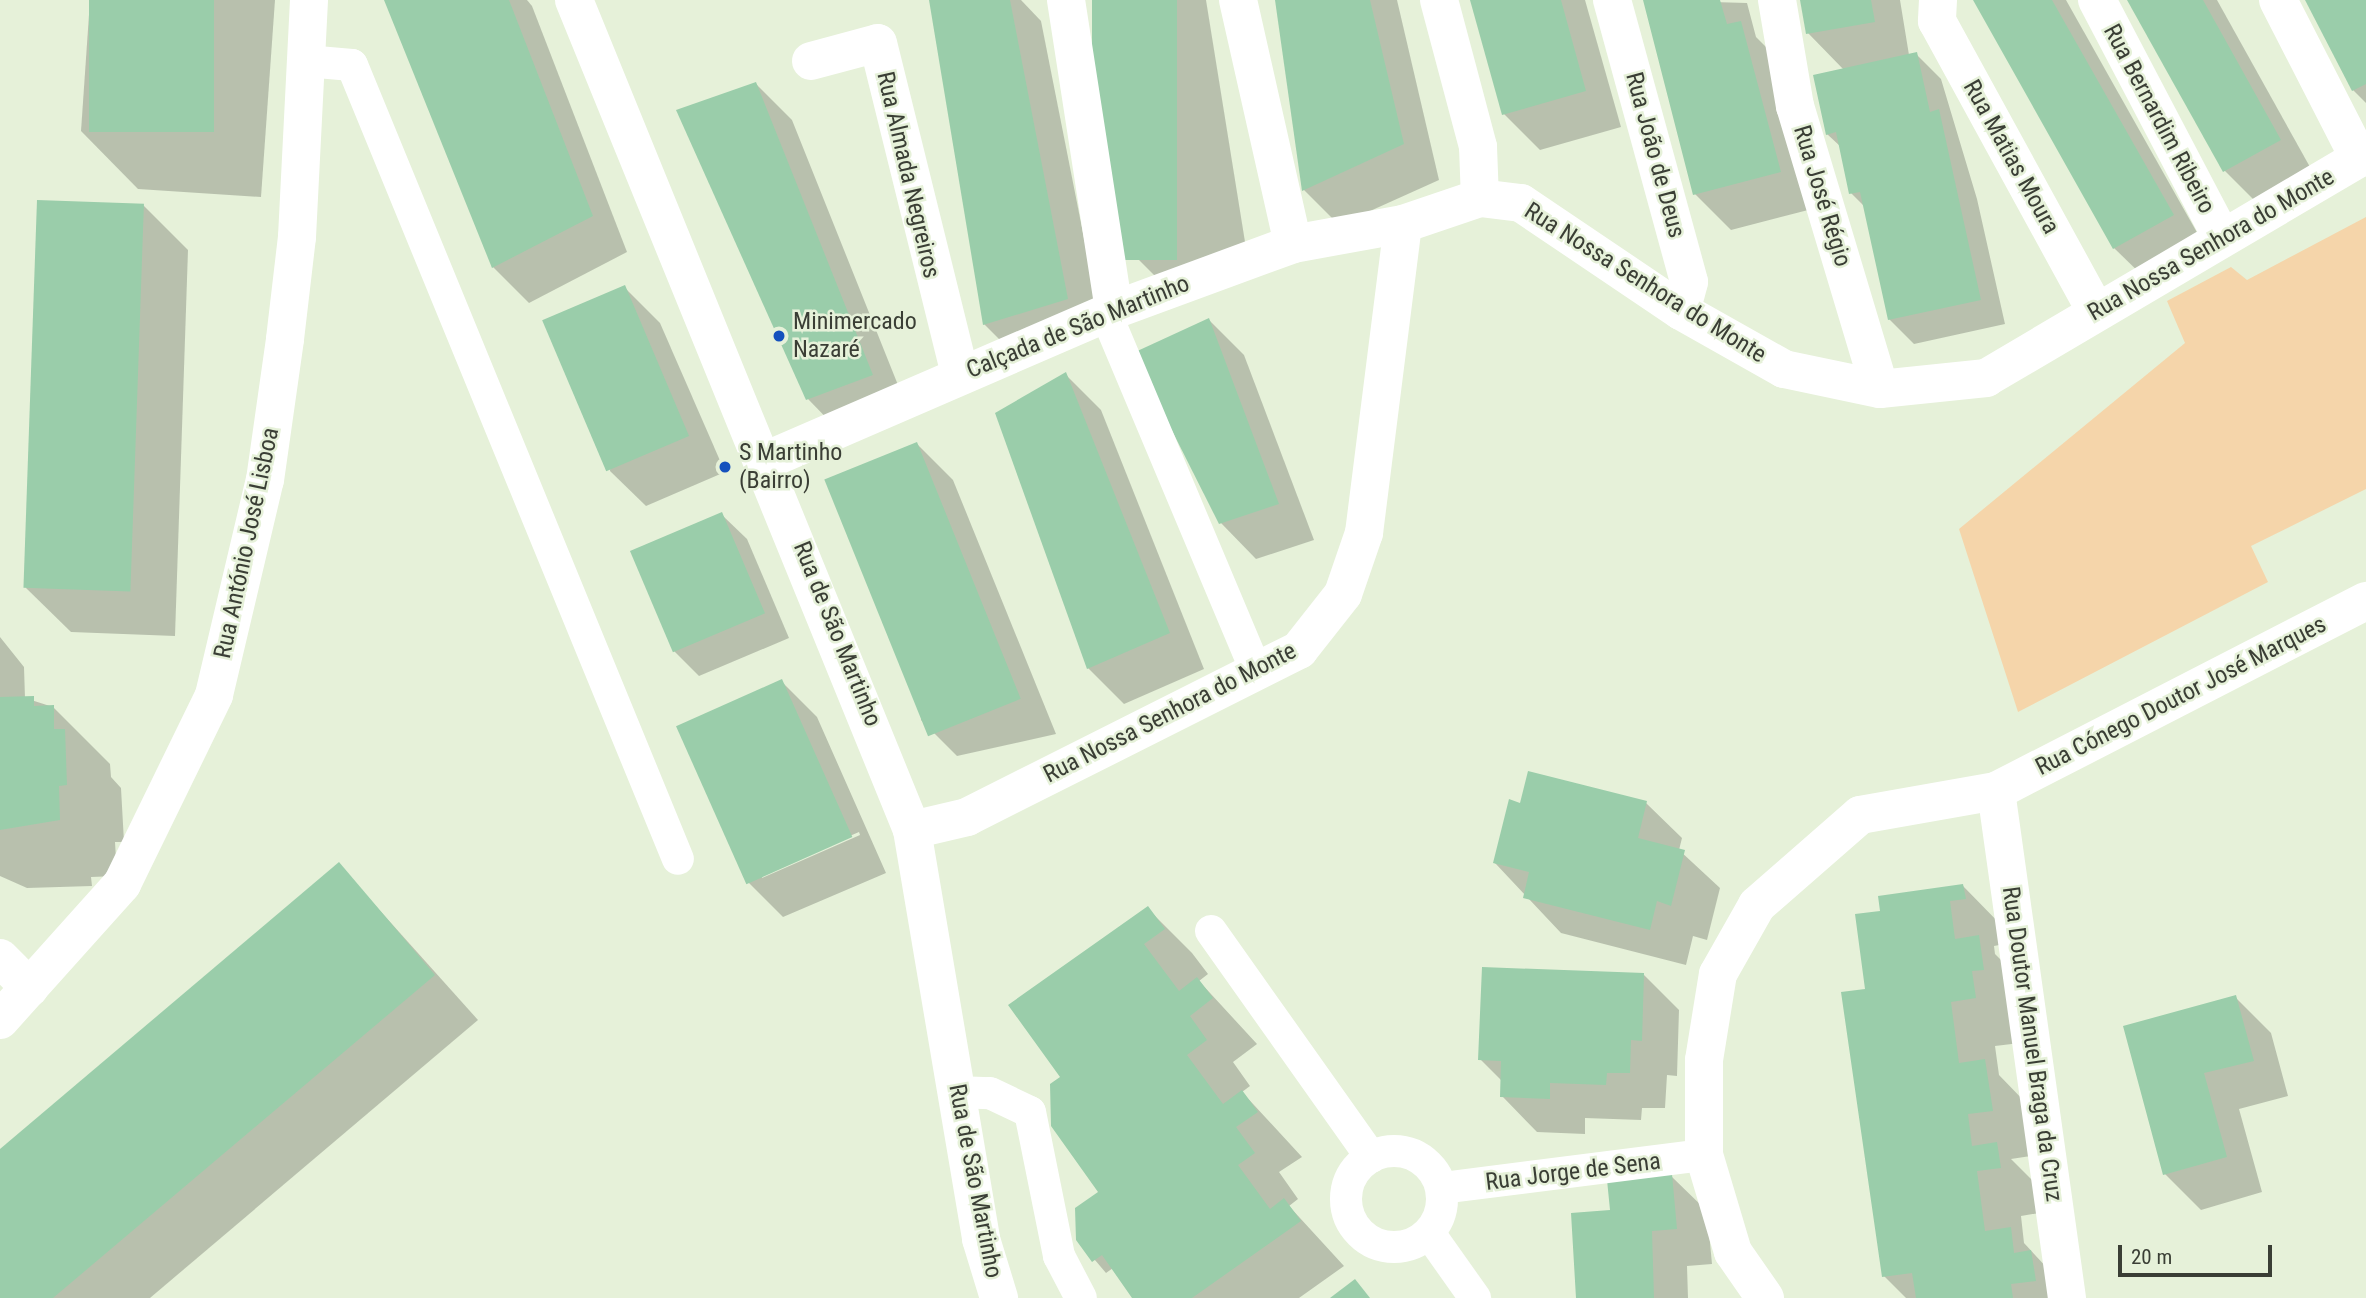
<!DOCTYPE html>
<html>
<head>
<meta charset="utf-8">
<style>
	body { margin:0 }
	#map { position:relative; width:2366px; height:1298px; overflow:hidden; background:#e6f1d9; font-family:"Roboto Condensed",sans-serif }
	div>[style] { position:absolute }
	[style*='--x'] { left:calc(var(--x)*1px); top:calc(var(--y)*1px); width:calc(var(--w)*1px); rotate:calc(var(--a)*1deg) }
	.green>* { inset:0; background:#f5d5aa }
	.shadow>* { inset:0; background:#0003 }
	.building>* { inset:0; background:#9acdaa; transform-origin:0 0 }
	.service>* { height:32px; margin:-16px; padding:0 16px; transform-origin:16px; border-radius:16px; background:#fff }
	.service>.ring { margin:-16px; padding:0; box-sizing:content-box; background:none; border:32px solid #fff; border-radius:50% }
	.minor>* { height:38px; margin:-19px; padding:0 19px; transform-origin:19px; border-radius:19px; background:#fff }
	.tertiary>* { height:38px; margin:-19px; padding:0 19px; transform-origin:19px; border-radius:19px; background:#fff }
	.dots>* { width:19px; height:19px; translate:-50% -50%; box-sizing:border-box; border:4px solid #e6f1d9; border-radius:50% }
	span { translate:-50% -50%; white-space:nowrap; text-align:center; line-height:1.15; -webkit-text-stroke:5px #e6f1d9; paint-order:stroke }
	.street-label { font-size:24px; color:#3a3e35 }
	.poi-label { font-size:24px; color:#3a3e35 }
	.left { translate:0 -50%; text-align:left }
	.scale { position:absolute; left:2118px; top:1245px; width:154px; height:32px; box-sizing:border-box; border:4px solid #3a3e35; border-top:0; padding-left:9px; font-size:21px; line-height:24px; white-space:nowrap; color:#3a3e35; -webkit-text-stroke:5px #e6f1d9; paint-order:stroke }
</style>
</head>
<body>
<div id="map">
	<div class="green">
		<div style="clip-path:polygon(2366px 217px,2366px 489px,2251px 546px,2268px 582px,2018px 712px,1959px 529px,2185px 343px,2167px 301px,2231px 267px,2247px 280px)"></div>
	</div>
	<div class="shadow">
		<div style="clip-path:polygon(90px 0,275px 0,261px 197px,138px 189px,81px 131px)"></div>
		<div style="clip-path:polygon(385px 0,527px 0,532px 6px,627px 252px,529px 303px,493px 267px)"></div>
		<div style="clip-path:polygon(930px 0,1021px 0,1041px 21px,1103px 334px,1020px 360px,984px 324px)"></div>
		<div style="clip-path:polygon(1094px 0,1206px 0,1251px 279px,1171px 292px,1135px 256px)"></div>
		<div style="clip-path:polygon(1277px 0,1397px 0,1439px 180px,1339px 225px,1304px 190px)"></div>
		<div style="clip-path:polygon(1472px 0,1585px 0,1621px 127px,1540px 150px,1504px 114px)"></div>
		<div style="clip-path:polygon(1645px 0,1747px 3px,1756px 37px,1777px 58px,1816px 208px,1731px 230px,1695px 194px)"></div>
		<div style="clip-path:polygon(1802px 0,1900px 0,1909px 55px,1916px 54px,1941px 79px,1977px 199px,2005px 324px,1914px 344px,1889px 319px,1865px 207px,1851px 193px,1841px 147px,1827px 134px,1844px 70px,1808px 33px)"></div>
		<div style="clip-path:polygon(1975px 0,2066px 0,2208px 252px,2150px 283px,2114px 248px)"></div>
		<div style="clip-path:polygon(2129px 0,2217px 0,2315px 176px,2261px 207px,2225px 171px)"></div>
		<div style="clip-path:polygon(2307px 0,2366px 0,2366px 103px,2353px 90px)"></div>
		<div style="clip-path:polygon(756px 84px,792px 120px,908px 410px,843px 435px,808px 399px)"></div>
		<div style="clip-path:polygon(143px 205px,188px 250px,175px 636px,71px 632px,26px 588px)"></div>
		<div style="clip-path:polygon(624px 287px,660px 323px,725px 472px,646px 506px,610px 471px)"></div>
		<div style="clip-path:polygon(1209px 320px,1244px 355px,1314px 540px,1256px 559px,1221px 523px)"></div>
		<div style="clip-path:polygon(1065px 374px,1101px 410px,1204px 669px,1124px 704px,1088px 668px)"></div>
		<div style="clip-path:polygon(917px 444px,953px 480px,1056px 734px,957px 756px,921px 720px)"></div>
		<div style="clip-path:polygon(722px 515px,747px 539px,789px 638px,699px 676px,674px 651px)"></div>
		<div style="clip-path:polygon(0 637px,24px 667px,25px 698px,53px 707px,110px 764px,111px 777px,121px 788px,124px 842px,115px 842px,117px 876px,91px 877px,92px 886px,27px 888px,0 876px)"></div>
		<div style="clip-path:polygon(evenodd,781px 681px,817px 717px,886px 873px,783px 917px,748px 882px,781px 681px,859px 832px,860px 835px,762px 878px,762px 874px,859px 832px)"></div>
		<div style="clip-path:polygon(1646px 803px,1682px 838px,1679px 850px,1720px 888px,1707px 940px,1693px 936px,1686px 965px,1561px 933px,1495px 863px)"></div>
		<div style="clip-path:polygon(339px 865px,478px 1020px,150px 1298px,0 1298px,0 1151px)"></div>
		<div style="clip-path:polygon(1963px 886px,2007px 931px,2010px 943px,1994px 946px,1995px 954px,2023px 982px,2020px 1043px,1995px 1046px,1999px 1075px,2029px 1106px,2037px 1155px,2011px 1159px,2041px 1189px,2045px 1212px,2021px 1216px,2024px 1243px,2075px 1298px,1906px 1298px,1884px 1276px,1867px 991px,1882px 912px)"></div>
		<div style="clip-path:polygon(1147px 908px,1192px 953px,1208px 974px,1199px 981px,1257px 1044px,1233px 1062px,1250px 1086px,1242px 1092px,1302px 1157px,1279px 1172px,1298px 1199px,1289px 1206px,1344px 1266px,1299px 1298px,1135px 1298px,1113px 1268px,1106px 1273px,1078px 1240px,1101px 1192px,1062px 1077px)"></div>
		<div style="clip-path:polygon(1644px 975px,1679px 1010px,1677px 1076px,1667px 1075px,1665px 1108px,1642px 1108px,1641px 1120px,1585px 1118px,1585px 1134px,1537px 1132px,1502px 1096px,1502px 1081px,1480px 1059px)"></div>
		<div style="clip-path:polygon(2235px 997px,2271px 1033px,2288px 1096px,2239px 1109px,2262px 1192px,2201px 1210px,2165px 1174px,2125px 1027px)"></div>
		<div style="clip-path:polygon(1671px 1176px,1707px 1211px,1712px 1264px,1687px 1266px,1688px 1298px,1577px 1298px,1612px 1211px)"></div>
	</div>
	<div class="building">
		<div style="left:89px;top:0;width:125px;height:132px"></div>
		<div style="clip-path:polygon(384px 0,509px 0,593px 216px,492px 268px)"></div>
		<div style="clip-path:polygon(929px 0,1010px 0,1068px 299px,983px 325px)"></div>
		<div style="left:1092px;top:0;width:85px;height:260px"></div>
		<div style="clip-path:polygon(1275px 0,1370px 0,1404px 144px,1302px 191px)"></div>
		<div style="clip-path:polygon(1470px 0,1561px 0,1586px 91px,1502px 115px)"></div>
		<div style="clip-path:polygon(1643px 0,1720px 0,1727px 24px,1741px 21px,1781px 172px,1693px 195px)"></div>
		<div style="clip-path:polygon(1800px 0,1871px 0,1875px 22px,1806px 34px)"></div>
		<div style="clip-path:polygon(1973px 0,2052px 0,2174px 215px,2113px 249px)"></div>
		<div style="clip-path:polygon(2127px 0,2203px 0,2281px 140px,2223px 172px)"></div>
		<div style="clip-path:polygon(2305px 0,2366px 0,2366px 84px,2352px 91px)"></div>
		<div style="clip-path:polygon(1917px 52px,1930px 112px,1939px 109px,1981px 300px,1888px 320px,1860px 192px,1849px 194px,1836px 132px,1826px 135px,1813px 75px)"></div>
		<div style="clip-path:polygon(756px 82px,873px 375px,806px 400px,676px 110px)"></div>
		<div style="left:37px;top:200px;width:107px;height:388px;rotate:2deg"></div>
		<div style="left:625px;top:285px;width:164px;height:90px;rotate:67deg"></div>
		<div style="clip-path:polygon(1209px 318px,1279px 504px,1219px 524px,1133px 353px)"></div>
		<div style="clip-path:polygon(1066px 372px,1170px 633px,1087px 669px,995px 413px)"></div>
		<div style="left:917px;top:442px;width:277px;height:100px;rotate:68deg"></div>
		<div style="left:722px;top:512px;width:110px;height:100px;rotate:67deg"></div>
		<div style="left:782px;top:679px;width:173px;height:116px;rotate:66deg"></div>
		<div style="clip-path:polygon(34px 696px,34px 706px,54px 705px,54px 729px,65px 729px,67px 785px,59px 786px,60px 820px,0 830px,0 697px)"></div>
		<div style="clip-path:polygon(1528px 771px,1647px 801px,1638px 838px,1685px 850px,1671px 906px,1657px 901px,1650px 930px,1523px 898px,1529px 872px,1493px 863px,1509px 799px,1520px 803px)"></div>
		<div style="clip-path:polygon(339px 862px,435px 975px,53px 1298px,0 1298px,0 1149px)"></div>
		<div style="clip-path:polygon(1963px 884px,1966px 899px,1950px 901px,1955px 939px,1979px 935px,1984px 970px,1972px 971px,1976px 998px,1951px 1002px,1959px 1063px,1985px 1059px,1993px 1111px,1968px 1114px,1972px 1146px,1997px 1142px,2001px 1168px,1977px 1171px,1985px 1231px,2011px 1227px,2014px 1253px,2031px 1250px,2036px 1281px,2011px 1284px,2013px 1298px,1916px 1298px,1912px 1273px,1882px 1277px,1841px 992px,1865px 989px,1855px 914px,1880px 911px,1878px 896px)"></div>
		<div style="clip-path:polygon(1148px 906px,1165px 929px,1144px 944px,1179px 991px,1197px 977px,1213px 998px,1190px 1016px,1207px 1040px,1187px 1055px,1223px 1104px,1242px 1090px,1258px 1112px,1236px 1127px,1255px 1153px,1238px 1165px,1270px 1209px,1284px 1198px,1301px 1221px,1192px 1298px,1132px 1298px,1102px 1255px,1092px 1262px,1076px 1240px,1075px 1208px,1098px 1192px,1051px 1126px,1050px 1084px,1060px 1077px,1008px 1005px)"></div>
		<div style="clip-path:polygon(1482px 967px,1644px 973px,1642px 1041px,1631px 1040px,1630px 1073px,1607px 1073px,1606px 1085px,1550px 1083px,1550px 1099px,1500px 1097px,1501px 1061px,1478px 1060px)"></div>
		<div style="clip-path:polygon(2236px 995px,2254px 1061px,2204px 1073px,2227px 1157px,2163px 1175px,2123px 1026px)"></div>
		<div style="clip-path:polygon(1672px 1174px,1677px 1229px,1652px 1231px,1654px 1298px,1576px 1298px,1571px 1213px,1610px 1210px,1607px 1180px)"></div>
		<div style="clip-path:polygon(1355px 1279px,1370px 1298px,1330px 1298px)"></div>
	</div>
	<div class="service">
		<div style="--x:306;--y:61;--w:46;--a:5"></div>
		<div style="--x:352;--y:65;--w:858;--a:67.68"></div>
		<div style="--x:1106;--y:314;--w:390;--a:67.2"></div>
		<div style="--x:1211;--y:931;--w:277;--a:54.7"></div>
		<div style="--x:956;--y:1092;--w:34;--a:2"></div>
		<div style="--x:990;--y:1093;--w:44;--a:25.4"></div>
		<div style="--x:1030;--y:1112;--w:147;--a:78.6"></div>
		<div style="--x:1059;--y:1256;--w:47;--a:62.4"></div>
		<div class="ring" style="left:1346px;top:1151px;width:64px;height:64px"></div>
		<div style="--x:1442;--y:1188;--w:264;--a:-7.2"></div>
		<div style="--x:1429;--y:1233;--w:80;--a:54.7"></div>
	</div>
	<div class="minor">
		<div style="--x:1066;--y:0;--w:314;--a:81.2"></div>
		<div style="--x:1238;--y:0;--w:250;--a:77.3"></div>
		<div style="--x:1439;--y:0;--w:152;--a:75.1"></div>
		<div style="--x:1478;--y:147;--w:51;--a:87.8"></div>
		<div style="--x:1612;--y:0;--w:292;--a:74.7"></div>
		<div style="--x:1689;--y:282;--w:30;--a:105"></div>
		<div style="--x:1777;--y:0;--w:108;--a:80.4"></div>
		<div style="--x:1795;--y:106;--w:295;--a:73.3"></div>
		<div style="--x:1938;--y:0;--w:21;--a:93"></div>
		<div style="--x:1937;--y:21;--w:331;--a:61.3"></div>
		<div style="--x:2097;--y:0;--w:269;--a:62.3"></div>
		<div style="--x:2278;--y:0;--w:178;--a:62.9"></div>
		<div style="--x:811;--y:61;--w:69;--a:-15"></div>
		<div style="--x:878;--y:43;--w:341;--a:76.1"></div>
		<div style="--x:765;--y:461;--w:380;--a:-23.4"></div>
		<div style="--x:1114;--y:310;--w:191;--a:-20.2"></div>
		<div style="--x:1293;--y:244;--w:112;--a:-10.3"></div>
		<div style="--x:1996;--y:791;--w:512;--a:82.03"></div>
		<div style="--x:912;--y:830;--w:57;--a:-13.3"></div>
		<div style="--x:967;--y:817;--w:372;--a:-26.7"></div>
		<div style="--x:1299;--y:650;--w:71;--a:-51.8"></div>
		<div style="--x:1343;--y:594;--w:65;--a:-71"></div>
		<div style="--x:1364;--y:533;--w:311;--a:-82.8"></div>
		<div style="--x:1403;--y:224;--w:81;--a:-18.7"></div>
		<div style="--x:1480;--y:198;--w:41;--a:7"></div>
		<div style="--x:1521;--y:203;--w:193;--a:34"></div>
		<div style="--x:1681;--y:311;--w:118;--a:29.4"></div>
		<div style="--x:1784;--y:369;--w:98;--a:11.8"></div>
		<div style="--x:1880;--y:389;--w:107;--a:-5.9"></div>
		<div style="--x:1986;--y:378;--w:441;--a:-30.5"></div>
		<div style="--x:0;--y:958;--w:42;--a:45"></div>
		<div style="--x:0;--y:1020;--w:183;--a:-48.1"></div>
		<div style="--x:122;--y:884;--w:210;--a:-64"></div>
		<div style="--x:214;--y:695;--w:221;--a:-76.7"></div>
		<div style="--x:265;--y:480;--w:142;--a:-81.9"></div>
		<div style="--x:285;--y:339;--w:103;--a:-83.3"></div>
		<div style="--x:297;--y:237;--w:237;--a:-87.1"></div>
		<div style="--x:1765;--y:1298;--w:56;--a:-124.8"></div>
		<div style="--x:1733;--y:1252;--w:101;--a:-106.6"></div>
		<div style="--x:1704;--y:1155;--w:95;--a:-90"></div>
		<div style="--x:1704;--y:1060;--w:87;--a:-80.8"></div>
		<div style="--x:1718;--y:974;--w:79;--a:-60.5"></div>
		<div style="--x:1757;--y:905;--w:137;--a:-41.1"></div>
		<div style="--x:1860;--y:815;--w:138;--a:-10"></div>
		<div style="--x:1996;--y:791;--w:416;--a:-27.2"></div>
	</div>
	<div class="tertiary">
		<div style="--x:574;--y:0;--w:896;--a:67.84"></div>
		<div style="--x:912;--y:830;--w:415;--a:80.4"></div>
		<div style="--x:981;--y:1239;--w:62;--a:73"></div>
	</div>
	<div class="dots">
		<div style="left:779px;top:336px;background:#1551bd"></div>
		<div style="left:725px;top:467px;background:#1551bd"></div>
	</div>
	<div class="street-label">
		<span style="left:2159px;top:119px;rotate:62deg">Rua Bernardim Ribeiro</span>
		<span style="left:1655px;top:155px;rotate:75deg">Rua João de Deus</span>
		<span style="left:2011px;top:157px;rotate:61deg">Rua Matias Moura</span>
		<span style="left:908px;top:175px;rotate:77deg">Rua Almada Negreiros</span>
		<span style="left:1822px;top:196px;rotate:73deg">Rua José Régio</span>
		<span style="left:2211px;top:245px;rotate:-30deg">Rua Nossa Senhora do Monte</span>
		<span style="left:1645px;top:283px;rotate:32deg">Rua Nossa Senhora do Monte</span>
		<span style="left:1078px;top:327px;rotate:-22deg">Calçada de São Martinho</span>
		<span style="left:247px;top:543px;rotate:-78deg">Rua António José Lisboa</span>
		<span style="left:837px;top:634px;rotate:68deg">Rua de São Martinho</span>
		<span style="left:2181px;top:696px;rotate:-27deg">Rua Cónego Doutor José Marques</span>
		<span style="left:1170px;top:713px;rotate:-27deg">Rua Nossa Senhora do Monte</span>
		<span style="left:2032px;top:1044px;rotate:82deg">Rua Doutor Manuel Braga da Cruz</span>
		<span style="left:1573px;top:1172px;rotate:-7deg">Rua Jorge de Sena</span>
		<span style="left:975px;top:1181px;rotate:79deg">Rua de São Martinho</span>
	</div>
	<div class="poi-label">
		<span class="left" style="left:793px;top:336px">Minimercado<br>Nazaré</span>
		<span class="left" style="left:739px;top:467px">S Martinho<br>(Bairro)</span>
	</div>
	<div class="scale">20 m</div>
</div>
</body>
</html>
